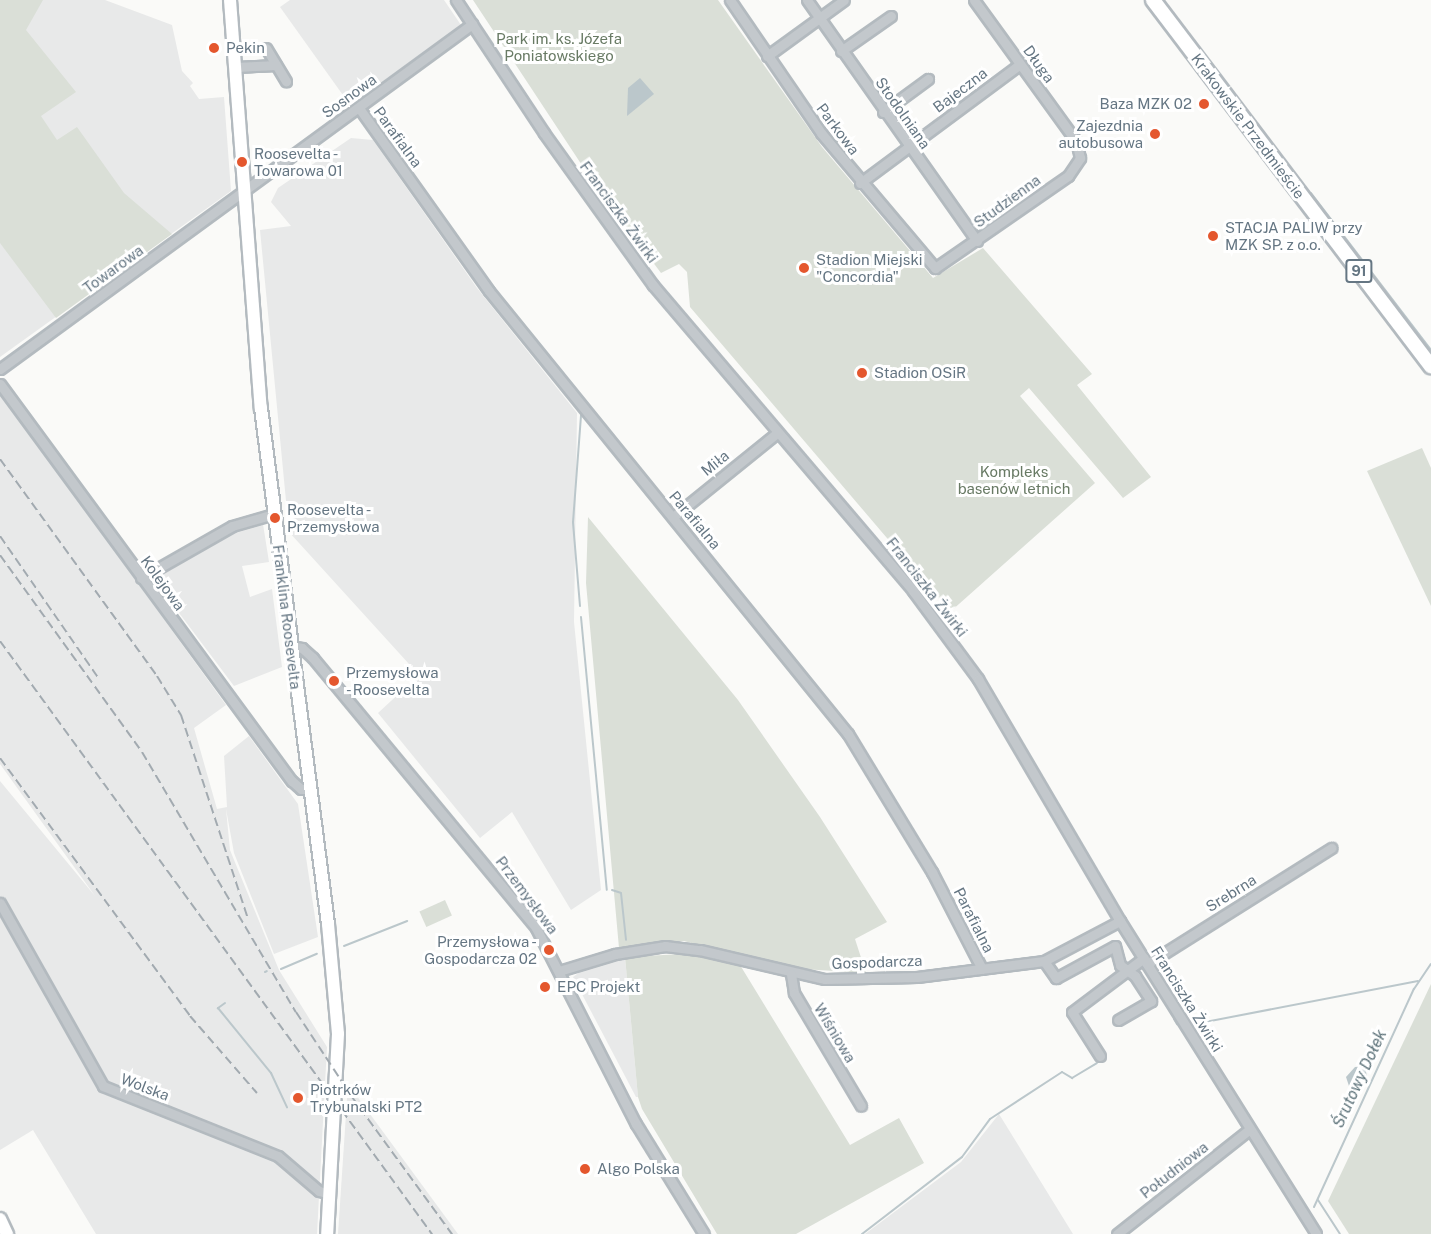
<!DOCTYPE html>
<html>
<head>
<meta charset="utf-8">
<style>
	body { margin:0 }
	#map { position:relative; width:1431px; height:1234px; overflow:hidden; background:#fafaf8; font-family:"Public Sans",sans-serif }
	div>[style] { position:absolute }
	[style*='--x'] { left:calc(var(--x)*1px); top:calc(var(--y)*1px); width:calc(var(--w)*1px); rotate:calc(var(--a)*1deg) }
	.built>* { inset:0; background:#e8e9e9 }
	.green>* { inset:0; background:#dadfd7; transform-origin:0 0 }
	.water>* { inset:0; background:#bbc7cb }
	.stream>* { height:2px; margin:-1px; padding:0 1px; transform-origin:1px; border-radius:1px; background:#bbc7cb }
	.roads { filter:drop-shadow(2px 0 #b3babf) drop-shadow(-2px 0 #b3babf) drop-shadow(0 2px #b3babf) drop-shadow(0 -2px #b3babf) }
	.street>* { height:9px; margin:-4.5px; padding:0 4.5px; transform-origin:4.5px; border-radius:4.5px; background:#c3c8cc }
	.secondary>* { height:12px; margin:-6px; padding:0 6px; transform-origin:6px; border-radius:6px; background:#fff }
	.primary>* { height:14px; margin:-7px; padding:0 7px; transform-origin:7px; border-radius:7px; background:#fff }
	.rail>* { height:2px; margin-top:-1px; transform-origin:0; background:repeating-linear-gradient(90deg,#a2aab0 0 9px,transparent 0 13.5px) }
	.dots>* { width:16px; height:16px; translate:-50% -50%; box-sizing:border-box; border:3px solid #fff; border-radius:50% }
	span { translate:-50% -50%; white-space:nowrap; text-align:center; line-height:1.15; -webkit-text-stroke:6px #fff; paint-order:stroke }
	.shield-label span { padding:2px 4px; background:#fff; border:2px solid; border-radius:4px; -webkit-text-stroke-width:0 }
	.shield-label { font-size:14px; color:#657683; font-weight:700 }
	.park-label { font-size:15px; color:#687a64 }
	.poi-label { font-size:15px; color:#657683 }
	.left { translate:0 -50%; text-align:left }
	.right { translate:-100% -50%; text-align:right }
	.street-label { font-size:15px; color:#657683 }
	.water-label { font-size:16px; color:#60757c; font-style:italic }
</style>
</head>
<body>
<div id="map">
	<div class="built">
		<div style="clip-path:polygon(0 0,105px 0,172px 25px,182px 71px,193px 83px,190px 86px,199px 99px,224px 97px,231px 191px,0 357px)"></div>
		<div style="clip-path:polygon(290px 0,444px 0,461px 25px,350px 105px,280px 7px)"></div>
		<div style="clip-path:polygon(351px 138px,373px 140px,477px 288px,577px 413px,574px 622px,601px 890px,571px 910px,512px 812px,480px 838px,378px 713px,419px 675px,289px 532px,260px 230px,291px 226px,271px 202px,278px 188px)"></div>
		<div style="clip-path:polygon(0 393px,226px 705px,194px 728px,217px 809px,227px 807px,224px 756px,249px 736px,298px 804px,318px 937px,274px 954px,234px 853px,226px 809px,230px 850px,279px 970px,327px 1047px,317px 1234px,96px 1234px,33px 1130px,0 1150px,0 781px,95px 896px,0 764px)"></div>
		<div style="clip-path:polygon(263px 524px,269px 562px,242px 566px,250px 597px,272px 589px,282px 667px,234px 686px,152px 577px,245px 526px)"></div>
		<div style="clip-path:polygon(625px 957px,638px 1097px,636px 1097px,573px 977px,588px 966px)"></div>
		<div style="clip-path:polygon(348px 1084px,458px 1234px,338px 1234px)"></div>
		<div style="clip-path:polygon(999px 1114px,1073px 1234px,865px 1234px,961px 1162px)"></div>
	</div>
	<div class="green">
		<div style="clip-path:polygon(0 0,43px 0,26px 30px,76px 92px,41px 116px,57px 140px,77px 127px,124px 193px,172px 234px,56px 318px,0 243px)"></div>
		<div style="clip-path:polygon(473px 0,718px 0,822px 147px,933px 278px,983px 248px,1092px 374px,1077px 385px,1151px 477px,1123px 498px,1029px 388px,1020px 396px,1095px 483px,950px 612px,690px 307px,687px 272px,679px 264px,661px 273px,595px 185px)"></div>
		<div style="clip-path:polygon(1422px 448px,1431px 468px,1431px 606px,1367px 471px)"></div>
		<div style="clip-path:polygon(588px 517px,738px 700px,820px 817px,887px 922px,855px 939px,866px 973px,787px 968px,684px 941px,619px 948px,586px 583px)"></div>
		<div style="left:445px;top:900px;width:17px;height:28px;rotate:66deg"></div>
		<div style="clip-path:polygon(683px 954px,740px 965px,850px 1145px,899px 1118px,924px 1163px,796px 1234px,717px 1234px,642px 1109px,638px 1097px,625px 957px)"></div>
		<div style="clip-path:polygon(1431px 984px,1431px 1234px,1349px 1234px,1328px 1201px)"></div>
	</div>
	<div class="water">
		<div style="clip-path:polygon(640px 78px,654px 94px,627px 116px,628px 88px)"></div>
		<div style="clip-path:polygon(1365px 1066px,1367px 1077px,1351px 1092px,1346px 1077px,1355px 1067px)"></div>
	</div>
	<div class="stream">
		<div style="--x:1311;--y:193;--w:198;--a:52.6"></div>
		<div style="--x:1304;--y:212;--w:27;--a:51"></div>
		<div style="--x:1326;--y:241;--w:150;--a:52.3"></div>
		<div style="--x:580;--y:606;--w:84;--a:-94.8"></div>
		<div style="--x:573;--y:522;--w:107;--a:-85.7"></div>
		<div style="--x:581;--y:617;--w:274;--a:84.6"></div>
		<div style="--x:612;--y:890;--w:9;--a:18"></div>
		<div style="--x:621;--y:893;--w:47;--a:83.9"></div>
		<div style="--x:0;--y:913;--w:113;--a:60.9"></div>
		<div style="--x:344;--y:946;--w:68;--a:-21.6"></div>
		<div style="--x:281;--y:969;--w:39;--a:-23"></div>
		<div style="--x:265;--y:972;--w:2;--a:-27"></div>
		<div style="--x:225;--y:1003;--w:9;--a:144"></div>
		<div style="--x:218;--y:1008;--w:84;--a:50.8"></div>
		<div style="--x:271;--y:1073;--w:38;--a:65"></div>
		<div style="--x:1174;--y:1019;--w:6;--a:59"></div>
		<div style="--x:1200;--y:1023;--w:222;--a:-10.9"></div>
		<div style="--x:1318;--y:1200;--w:40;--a:57.1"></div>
		<div style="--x:1314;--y:1207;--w:240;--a:-65.4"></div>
		<div style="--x:1414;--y:989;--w:30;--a:-56"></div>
		<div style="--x:862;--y:1234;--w:126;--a:-37.6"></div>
		<div style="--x:962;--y:1157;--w:47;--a:-53.6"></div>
		<div style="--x:990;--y:1119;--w:86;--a:-33.1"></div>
		<div style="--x:1062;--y:1072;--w:12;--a:31"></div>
		<div style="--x:1072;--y:1078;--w:29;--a:-31"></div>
	</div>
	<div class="roads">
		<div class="street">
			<div style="--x:456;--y:0;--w:159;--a:56.5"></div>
			<div style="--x:544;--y:133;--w:187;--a:54.4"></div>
			<div style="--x:653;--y:285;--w:402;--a:49.6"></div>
			<div style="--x:913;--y:591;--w:109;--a:53.5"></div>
			<div style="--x:978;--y:679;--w:281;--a:59.6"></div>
			<div style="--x:1120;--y:921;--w:369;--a:57.9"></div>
			<div style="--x:730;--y:0;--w:161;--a:55.6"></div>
			<div style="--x:821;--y:133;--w:177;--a:49.8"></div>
			<div style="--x:935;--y:268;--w:162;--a:-34.7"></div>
			<div style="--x:1068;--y:176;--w:22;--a:-56"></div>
			<div style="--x:1080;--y:158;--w:17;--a:-103"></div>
			<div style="--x:1076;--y:141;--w:174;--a:-125.9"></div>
			<div style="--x:807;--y:0;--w:295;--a:54.8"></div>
			<div style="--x:266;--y:48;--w:39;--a:59"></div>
			<div style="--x:841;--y:51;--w:61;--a:-35"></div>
			<div style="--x:767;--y:56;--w:95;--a:-36"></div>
			<div style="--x:236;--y:67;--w:40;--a:-2.9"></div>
			<div style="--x:359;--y:108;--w:224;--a:54.6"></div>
			<div style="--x:489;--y:291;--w:570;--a:50.98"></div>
			<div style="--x:848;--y:734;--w:162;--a:58.7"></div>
			<div style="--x:932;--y:872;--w:109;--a:62.7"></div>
			<div style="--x:883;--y:112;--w:56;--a:-36.3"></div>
			<div style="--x:860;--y:183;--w:199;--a:-36.6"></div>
			<div style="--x:0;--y:369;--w:585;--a:-36.16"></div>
			<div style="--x:0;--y:384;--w:493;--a:53.7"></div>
			<div style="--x:292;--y:781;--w:12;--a:42"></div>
			<div style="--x:301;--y:789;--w:8;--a:0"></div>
			<div style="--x:673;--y:517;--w:134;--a:-38.9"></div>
			<div style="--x:141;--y:578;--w:105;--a:-29.7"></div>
			<div style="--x:232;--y:526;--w:44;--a:-15.9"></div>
			<div style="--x:290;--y:646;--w:12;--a:9"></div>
			<div style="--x:302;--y:648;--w:15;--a:42"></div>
			<div style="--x:313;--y:658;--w:350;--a:50.4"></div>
			<div style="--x:536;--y:928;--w:220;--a:63"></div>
			<div style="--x:636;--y:1124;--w:129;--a:58.3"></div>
			<div style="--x:0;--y:903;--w:210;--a:60.6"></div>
			<div style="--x:103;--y:1086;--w:188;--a:21.8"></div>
			<div style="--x:278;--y:1156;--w:54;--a:40.5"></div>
			<div style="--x:319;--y:1191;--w:11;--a:15"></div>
			<div style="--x:1044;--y:961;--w:21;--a:55"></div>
			<div style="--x:1056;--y:978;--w:67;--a:-28.5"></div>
			<div style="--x:1115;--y:946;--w:20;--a:75"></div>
			<div style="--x:1120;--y:965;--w:19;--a:36"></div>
			<div style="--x:1135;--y:976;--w:30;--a:57"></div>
			<div style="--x:1151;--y:1001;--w:38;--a:150"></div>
			<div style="--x:1147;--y:964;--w:218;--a:-32.2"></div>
			<div style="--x:559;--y:971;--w:59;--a:-16.9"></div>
			<div style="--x:615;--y:954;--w:51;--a:-9.1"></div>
			<div style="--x:665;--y:946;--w:35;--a:7"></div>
			<div style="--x:700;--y:950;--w:128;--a:13.1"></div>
			<div style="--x:825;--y:979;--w:92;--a:-1.2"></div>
			<div style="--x:917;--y:977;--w:128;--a:-7.2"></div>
			<div style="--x:1044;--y:961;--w:86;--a:-27.8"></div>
			<div style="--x:791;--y:974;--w:19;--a:81"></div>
			<div style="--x:794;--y:993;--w:131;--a:59.3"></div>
			<div style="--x:1100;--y:1056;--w:52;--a:-122.5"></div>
			<div style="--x:1072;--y:1012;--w:90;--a:-36.9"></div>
			<div style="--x:1117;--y:1234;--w:169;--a:-38.3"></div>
		</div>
		<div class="secondary">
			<div style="--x:230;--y:0;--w:409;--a:85.7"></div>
			<div style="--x:261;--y:408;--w:520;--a:82.6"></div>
			<div style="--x:328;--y:924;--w:110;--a:84.8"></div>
			<div style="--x:338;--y:1034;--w:200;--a:93.1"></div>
			<div style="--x:0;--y:1219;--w:17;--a:65"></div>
		</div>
		<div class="primary">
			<div style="--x:1153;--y:0;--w:460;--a:52.8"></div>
		</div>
	</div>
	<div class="rail">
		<div style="--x:0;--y:459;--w:268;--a:54.1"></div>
		<div style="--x:157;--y:676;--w:46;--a:58.4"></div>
		<div style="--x:181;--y:715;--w:215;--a:71.8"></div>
		<div style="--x:0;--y:536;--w:174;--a:55.3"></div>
		<div style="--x:0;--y:555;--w:243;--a:54.2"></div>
		<div style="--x:142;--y:752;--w:302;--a:59.4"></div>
		<div style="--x:296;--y:1012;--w:102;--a:56.6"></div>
		<div style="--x:352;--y:1097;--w:170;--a:53.9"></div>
		<div style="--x:0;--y:641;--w:734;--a:53.93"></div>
		<div style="--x:0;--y:758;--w:320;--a:53.6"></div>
		<div style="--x:190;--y:1016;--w:102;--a:49"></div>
	</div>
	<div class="dots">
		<div style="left:214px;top:48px;background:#e4572e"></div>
		<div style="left:1204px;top:104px;background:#e4572e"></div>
		<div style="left:1155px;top:134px;background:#e4572e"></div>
		<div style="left:242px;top:162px;background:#e4572e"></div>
		<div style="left:1213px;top:236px;background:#e4572e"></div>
		<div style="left:804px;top:268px;background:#e4572e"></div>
		<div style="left:862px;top:373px;background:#e4572e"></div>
		<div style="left:275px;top:518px;background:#e4572e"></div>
		<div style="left:334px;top:681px;background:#e4572e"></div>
		<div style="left:549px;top:950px;background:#e4572e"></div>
		<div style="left:545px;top:987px;background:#e4572e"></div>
		<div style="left:298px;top:1098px;background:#e4572e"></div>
		<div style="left:585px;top:1169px;background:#e4572e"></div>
	</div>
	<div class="shield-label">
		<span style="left:1359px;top:271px">91</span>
	</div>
	<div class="park-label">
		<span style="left:559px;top:47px">Park im. ks. Józefa<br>Poniatowskiego</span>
		<span style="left:1014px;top:480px">Kompleks<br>basenów letnich</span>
	</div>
	<div class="poi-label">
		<span class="left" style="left:226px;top:48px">Pekin</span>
		<span class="right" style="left:1192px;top:104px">Baza MZK 02</span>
		<span class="right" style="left:1143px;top:134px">Zajezdnia<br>autobusowa</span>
		<span class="left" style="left:254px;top:162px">Roosevelta -<br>Towarowa 01</span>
		<span class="left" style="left:1225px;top:236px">STACJA PALIW przy<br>MZK SP. z o.o.</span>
		<span class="left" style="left:816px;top:268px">Stadion Miejski<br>"Concordia"</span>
		<span class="left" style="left:874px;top:373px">Stadion OSiR</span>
		<span class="left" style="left:287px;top:518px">Roosevelta -<br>Przemysłowa</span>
		<span class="left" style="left:346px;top:681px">Przemysłowa<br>- Roosevelta</span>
		<span class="right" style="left:537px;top:950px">Przemysłowa -<br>Gospodarcza 02</span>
		<span class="left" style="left:557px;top:987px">EPC Projekt</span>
		<span class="left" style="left:310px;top:1098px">Piotrków<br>Trybunalski PT2</span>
		<span class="left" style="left:597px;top:1169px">Algo Polska</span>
	</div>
	<div class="street-label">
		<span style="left:1039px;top:64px;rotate:54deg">Długa</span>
		<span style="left:960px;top:90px;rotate:-37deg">Bajeczna</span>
		<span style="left:349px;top:96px;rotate:-36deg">Sosnowa</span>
		<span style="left:903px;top:113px;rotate:55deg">Stodolniana</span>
		<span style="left:1248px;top:126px;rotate:53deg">Krakowskie Przedmieście</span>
		<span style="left:838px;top:129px;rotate:53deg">Parkowa</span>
		<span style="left:398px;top:137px;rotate:54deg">Parafialna</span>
		<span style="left:1007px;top:201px;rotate:-36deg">Studzienna</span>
		<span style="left:619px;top:212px;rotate:54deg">Franciszka Żwirki</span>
		<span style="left:113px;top:269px;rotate:-36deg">Towarowa</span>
		<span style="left:715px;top:463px;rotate:-39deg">Miła</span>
		<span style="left:695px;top:520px;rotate:50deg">Parafialna</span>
		<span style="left:163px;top:583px;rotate:54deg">Kolejowa</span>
		<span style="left:927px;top:587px;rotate:52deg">Franciszka Żwirki</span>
		<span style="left:287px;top:617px;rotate:83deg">Franklina Roosevelta</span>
		<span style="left:1231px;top:893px;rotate:-32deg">Srebrna</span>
		<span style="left:527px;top:895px;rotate:53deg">Przemysłowa</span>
		<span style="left:974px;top:920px;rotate:63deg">Parafialna</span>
		<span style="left:877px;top:962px;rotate:-2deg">Gospodarcza</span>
		<span style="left:1187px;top:999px;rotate:58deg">Franciszka Żwirki</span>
		<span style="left:835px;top:1033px;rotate:59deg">Wiśniowa</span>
		<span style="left:145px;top:1087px;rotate:21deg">Wolska</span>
		<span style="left:1174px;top:1170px;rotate:-38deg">Południowa</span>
	</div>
	<div class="water-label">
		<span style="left:1360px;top:1079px;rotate:-65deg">Śrutowy Dołek</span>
	</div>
</div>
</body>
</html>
